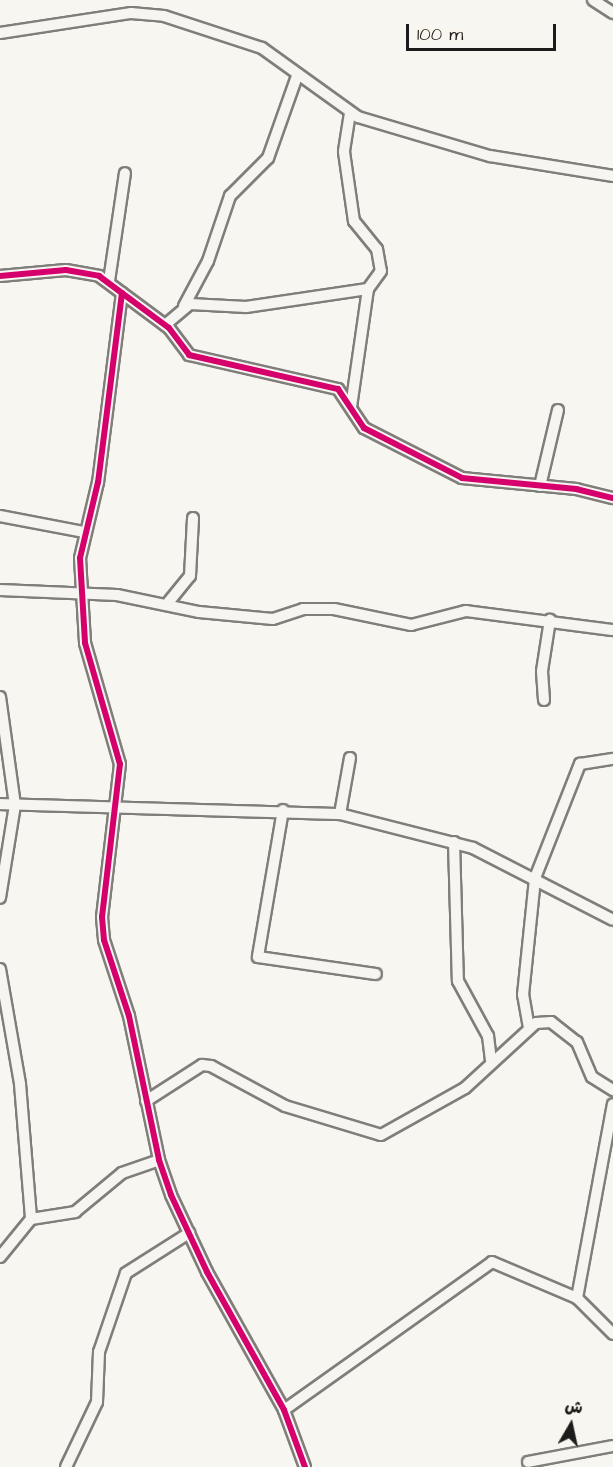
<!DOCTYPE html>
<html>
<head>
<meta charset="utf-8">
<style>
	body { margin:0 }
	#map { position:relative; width:613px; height:1467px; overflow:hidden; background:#f8f6f0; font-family:"Architects Daughter","Playpen Sans Arabic",sans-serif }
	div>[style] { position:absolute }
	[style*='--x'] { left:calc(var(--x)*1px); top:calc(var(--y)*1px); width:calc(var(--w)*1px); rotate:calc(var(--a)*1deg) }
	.roads { filter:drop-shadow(2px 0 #7f7e7b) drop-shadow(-2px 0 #7f7e7b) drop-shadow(0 2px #7f7e7b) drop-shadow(0 -2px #7f7e7b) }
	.minor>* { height:10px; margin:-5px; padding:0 5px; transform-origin:5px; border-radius:5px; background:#f6f5f1 }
	.cycleway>* { height:6px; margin:-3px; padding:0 3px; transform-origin:3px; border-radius:3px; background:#d6006c }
	span { translate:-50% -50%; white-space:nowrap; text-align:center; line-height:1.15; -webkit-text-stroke:4.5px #fbf7ec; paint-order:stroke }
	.north { position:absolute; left:541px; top:1395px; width:60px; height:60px; -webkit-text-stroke:4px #fbf7ec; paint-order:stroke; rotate:9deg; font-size:16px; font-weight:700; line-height:24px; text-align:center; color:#1c1c1c }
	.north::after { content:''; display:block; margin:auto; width:21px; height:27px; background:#1c1c1c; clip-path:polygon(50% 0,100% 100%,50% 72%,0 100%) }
	.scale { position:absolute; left:406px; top:24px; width:150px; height:27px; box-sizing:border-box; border:3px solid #1c1c1c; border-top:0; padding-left:8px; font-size:18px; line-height:21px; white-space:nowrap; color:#1c1c1c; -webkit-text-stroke:4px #fbf7ec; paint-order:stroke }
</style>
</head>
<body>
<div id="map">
	<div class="roads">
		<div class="minor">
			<div style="--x:593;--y:0;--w:24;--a:33"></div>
			<div style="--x:0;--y:33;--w:133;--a:-8.7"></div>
			<div style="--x:131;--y:13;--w:33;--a:5"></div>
			<div style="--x:164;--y:16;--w:103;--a:18.1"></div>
			<div style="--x:262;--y:48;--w:118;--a:35.7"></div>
			<div style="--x:358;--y:117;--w:138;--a:16.5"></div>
			<div style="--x:490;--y:156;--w:125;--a:9.2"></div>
			<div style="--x:350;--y:113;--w:39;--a:99"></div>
			<div style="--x:344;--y:152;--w:70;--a:81.8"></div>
			<div style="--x:354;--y:221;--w:36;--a:51"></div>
			<div style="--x:377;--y:249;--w:22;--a:80"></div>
			<div style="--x:381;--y:271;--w:22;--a:126"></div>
			<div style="--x:368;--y:289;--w:119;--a:98.2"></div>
			<div style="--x:0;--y:276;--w:66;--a:-5.2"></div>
			<div style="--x:66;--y:270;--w:34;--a:10"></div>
			<div style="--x:99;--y:276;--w:87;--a:36.6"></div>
			<div style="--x:169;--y:328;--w:34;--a:53"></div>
			<div style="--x:189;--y:355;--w:153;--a:12.9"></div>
			<div style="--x:338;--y:389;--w:47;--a:56.3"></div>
			<div style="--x:364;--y:428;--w:110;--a:27"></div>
			<div style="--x:462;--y:478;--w:115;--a:5.5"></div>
			<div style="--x:576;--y:489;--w:38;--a:14"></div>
			<div style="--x:109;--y:281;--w:109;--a:-81.6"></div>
			<div style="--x:122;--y:293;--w:191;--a:97.2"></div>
			<div style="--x:98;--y:482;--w:78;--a:103.3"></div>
			<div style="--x:80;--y:558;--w:85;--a:86.6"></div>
			<div style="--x:85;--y:643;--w:126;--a:73.9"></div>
			<div style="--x:120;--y:764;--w:154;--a:96.7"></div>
			<div style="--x:102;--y:917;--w:23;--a:85"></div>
			<div style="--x:104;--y:940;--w:80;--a:71.8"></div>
			<div style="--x:129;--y:1016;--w:147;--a:78.2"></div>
			<div style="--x:159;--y:1160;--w:37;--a:71"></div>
			<div style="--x:171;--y:1195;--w:85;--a:64.9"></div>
			<div style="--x:207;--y:1272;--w:158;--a:60.8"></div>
			<div style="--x:284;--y:1410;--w:61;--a:69.8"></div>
			<div style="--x:184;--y:306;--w:51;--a:-61.9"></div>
			<div style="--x:208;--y:261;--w:69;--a:-71.3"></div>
			<div style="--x:230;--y:196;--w:54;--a:-45"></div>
			<div style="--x:268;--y:158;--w:87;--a:-70.5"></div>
			<div style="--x:165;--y:325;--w:33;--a:-40"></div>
			<div style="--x:190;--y:304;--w:56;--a:3.1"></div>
			<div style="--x:246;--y:307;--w:123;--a:-8.4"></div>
			<div style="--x:540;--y:486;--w:78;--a:-76.7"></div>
			<div style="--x:0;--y:516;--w:86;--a:10.8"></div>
			<div style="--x:0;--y:590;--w:117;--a:2.4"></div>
			<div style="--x:117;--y:595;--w:84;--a:11.7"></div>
			<div style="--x:199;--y:612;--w:74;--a:5.4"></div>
			<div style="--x:273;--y:619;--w:32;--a:-18"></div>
			<div style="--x:303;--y:609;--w:31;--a:0"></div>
			<div style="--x:334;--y:609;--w:79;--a:11.7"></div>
			<div style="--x:411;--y:625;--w:57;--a:-14.3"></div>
			<div style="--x:466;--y:611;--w:148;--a:7.4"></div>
			<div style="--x:167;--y:604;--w:36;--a:-51"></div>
			<div style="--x:190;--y:576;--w:58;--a:-87"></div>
			<div style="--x:0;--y:697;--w:109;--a:82.1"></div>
			<div style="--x:15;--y:805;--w:94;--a:99.2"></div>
			<div style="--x:544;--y:700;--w:29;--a:-94"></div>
			<div style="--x:542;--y:671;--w:52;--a:-81.1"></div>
			<div style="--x:0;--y:804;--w:340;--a:1.7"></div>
			<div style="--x:340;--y:814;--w:137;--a:14.3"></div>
			<div style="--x:473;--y:848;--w:157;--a:27.2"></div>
			<div style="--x:283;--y:810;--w:149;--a:99.7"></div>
			<div style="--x:258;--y:957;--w:119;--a:8.2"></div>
			<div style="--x:340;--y:814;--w:57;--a:-79.9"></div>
			<div style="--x:454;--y:842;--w:139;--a:88.4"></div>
			<div style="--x:458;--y:981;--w:63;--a:61.4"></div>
			<div style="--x:488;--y:1036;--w:24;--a:83"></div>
			<div style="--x:0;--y:969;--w:117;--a:80.1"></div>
			<div style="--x:20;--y:1084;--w:135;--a:85.3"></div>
			<div style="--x:529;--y:1028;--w:34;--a:-100"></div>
			<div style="--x:523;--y:995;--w:118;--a:-84.1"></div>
			<div style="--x:535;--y:878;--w:123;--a:-68.5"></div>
			<div style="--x:580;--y:764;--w:33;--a:-9"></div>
			<div style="--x:146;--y:1101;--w:67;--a:-32.7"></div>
			<div style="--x:202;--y:1065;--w:9;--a:6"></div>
			<div style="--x:211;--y:1066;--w:84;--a:28.4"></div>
			<div style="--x:285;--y:1106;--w:100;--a:16.8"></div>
			<div style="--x:381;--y:1135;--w:96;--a:-29.2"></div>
			<div style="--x:465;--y:1088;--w:96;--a:-42.5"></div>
			<div style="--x:536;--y:1023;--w:15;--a:-4"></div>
			<div style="--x:551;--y:1022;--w:33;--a:38"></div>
			<div style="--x:577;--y:1042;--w:38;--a:67"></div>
			<div style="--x:592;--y:1077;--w:25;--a:32"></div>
			<div style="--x:0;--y:1257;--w:49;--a:-50.8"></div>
			<div style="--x:31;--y:1219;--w:45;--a:-9"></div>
			<div style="--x:75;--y:1212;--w:61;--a:-39.7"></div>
			<div style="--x:122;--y:1173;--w:39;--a:-19"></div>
			<div style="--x:577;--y:1298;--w:197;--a:-79.5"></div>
			<div style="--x:284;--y:1410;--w:255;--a:-35.4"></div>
			<div style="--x:492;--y:1262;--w:92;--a:23"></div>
			<div style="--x:577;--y:1298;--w:51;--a:45"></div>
			<div style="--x:528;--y:1462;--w:86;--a:-10.7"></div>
			<div style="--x:66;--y:1467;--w:72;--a:-64.5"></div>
			<div style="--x:97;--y:1402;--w:50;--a:-87.7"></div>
			<div style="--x:99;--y:1352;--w:83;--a:-71.1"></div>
			<div style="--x:126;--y:1273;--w:75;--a:-32.4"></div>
		</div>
	</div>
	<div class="cycleway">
		<div style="--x:0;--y:276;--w:66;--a:-5.2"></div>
		<div style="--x:66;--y:270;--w:34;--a:10"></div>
		<div style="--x:99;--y:276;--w:87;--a:36.6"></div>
		<div style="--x:169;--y:328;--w:34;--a:53"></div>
		<div style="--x:189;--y:355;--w:153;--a:12.9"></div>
		<div style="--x:338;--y:389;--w:47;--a:56.3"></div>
		<div style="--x:364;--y:428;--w:110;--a:27"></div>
		<div style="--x:462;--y:478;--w:115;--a:5.5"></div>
		<div style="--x:576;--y:489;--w:38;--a:14"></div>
		<div style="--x:122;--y:293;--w:191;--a:97.2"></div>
		<div style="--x:98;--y:482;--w:78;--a:103.3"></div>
		<div style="--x:80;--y:558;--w:85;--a:86.6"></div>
		<div style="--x:85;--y:643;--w:126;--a:73.9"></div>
		<div style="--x:120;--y:764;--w:154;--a:96.7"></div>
		<div style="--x:102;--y:917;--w:23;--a:85"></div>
		<div style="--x:104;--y:940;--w:80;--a:71.8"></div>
		<div style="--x:129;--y:1016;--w:147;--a:78.2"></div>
		<div style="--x:159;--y:1160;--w:37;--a:71"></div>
		<div style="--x:171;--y:1195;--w:85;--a:64.9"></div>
		<div style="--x:207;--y:1272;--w:158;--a:60.8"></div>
		<div style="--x:284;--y:1410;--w:61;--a:69.8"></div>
	</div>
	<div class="north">ش</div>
	<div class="scale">100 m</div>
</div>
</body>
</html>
